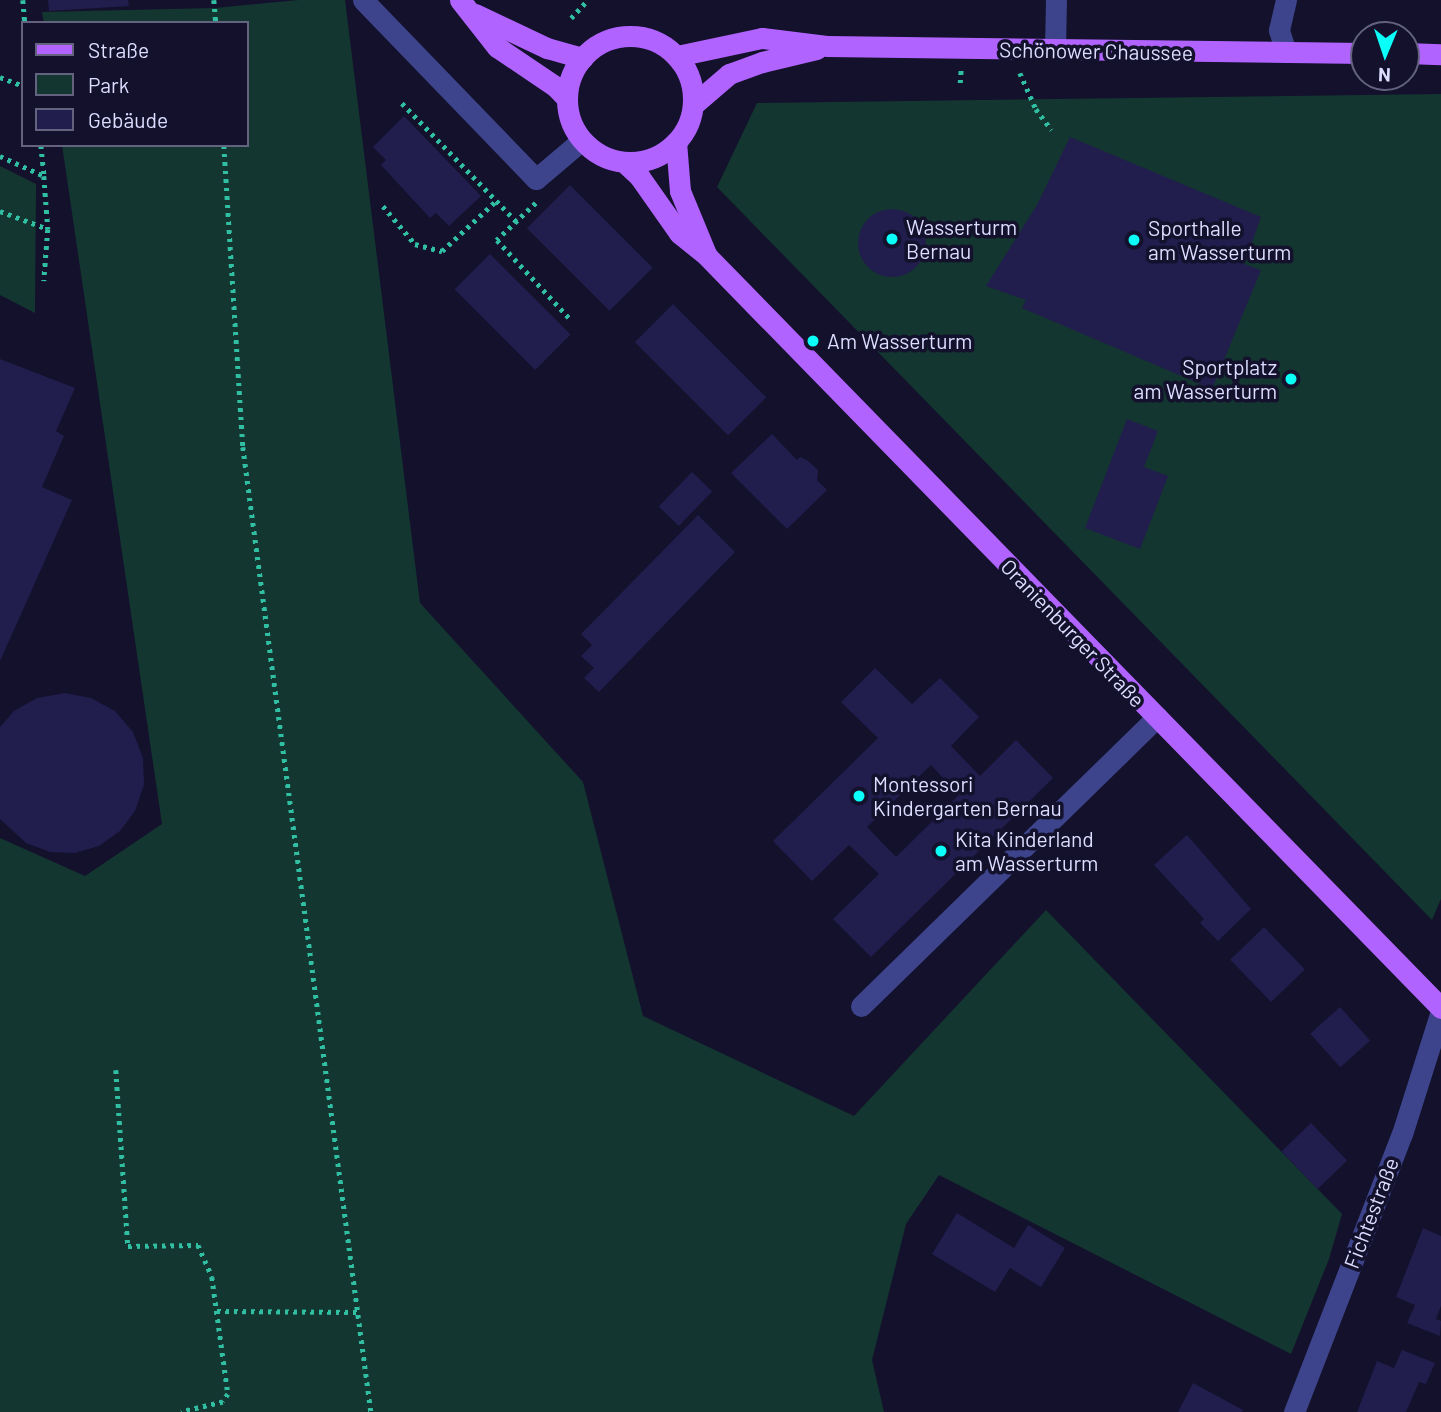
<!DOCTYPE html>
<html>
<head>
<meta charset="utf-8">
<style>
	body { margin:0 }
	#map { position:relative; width:1441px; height:1412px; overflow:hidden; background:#13112c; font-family:Barlow,sans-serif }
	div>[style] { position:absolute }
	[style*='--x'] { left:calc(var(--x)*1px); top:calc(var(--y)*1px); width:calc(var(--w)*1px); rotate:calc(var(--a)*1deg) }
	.green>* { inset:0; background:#143631 }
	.building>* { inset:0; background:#211d4d; transform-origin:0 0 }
	.round { border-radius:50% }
	.path>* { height:4.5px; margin-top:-2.25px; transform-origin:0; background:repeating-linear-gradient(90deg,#31bfa4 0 3.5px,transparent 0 8.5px) }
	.minor>* { height:21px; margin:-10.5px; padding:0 10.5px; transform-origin:10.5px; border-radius:10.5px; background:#3d448b }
	.major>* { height:21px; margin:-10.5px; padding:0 10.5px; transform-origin:10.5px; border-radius:10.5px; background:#b163ff }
	.major>.ring { margin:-10.5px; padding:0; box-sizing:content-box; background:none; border:21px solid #b163ff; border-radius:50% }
	.dots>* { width:19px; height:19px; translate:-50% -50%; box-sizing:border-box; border:4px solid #13112c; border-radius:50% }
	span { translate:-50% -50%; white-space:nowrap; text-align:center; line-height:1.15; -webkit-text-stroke:7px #13112c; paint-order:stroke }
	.street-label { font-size:21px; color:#dcddff }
	.poi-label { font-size:21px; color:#dcddff }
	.left { translate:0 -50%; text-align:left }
	.right { translate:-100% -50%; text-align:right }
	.legend { position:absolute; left:21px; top:21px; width:228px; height:126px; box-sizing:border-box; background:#13112c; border:2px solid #636380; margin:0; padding:9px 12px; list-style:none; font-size:21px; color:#dcddff }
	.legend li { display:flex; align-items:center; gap:14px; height:35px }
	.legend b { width:35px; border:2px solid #636380 }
	.north { position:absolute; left:1350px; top:21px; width:70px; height:70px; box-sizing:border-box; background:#13112c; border:2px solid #636380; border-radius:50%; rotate:182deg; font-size:19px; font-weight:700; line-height:28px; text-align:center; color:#dcddff }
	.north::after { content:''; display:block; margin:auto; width:24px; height:32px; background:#09fff8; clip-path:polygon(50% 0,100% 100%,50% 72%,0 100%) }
</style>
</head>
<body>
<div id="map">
	<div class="green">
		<div style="clip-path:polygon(299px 0,345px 0,420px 603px,583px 782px,643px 1016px,854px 1116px,1046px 910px,1342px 1214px,1329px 1259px,1291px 1354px,939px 1175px,906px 1224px,872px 1360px,884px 1412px,0 1412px,0 838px,85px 876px,162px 824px,62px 145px,247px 145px,247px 23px,44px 23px,42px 12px,215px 8px)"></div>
		<div style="clip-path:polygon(1441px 94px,1441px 899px,1432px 920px,717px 187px,757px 103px)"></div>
		<div style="clip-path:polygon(0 166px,36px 184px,35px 313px,0 295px)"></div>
	</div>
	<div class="building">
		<div style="clip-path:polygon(48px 0,128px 0,129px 6px,49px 11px)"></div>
		<div style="clip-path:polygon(404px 116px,481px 196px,449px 226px,436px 213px,430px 218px,381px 165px,386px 160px,373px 147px)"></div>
		<div style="clip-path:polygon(1070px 137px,1261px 217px,1244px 264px,1261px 270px,1212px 389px,1022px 308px,1026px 300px,986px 286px,1037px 205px)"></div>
		<div style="left:570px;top:185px;width:117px;height:61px;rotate:45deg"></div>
		<div class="round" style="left:858px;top:209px;width:68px;height:68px"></div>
		<div style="left:490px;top:254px;width:114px;height:50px;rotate:45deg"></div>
		<div style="left:673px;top:304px;width:132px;height:54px;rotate:45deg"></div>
		<div style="clip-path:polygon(0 359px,75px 388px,56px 431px,64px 436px,42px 487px,72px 500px,0 661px)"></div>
		<div style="clip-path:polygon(1127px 419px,1158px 431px,1144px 467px,1168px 476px,1140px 549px,1085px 528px)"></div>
		<div style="clip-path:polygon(772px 434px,797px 460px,800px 457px,807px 460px,818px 470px,817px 480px,827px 490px,787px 529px,731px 473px)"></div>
		<div style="left:692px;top:472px;width:28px;height:48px;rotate:44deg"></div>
		<div style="clip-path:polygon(698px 515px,735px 552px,599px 692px,584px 678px,594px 668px,581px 656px,592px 645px,581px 634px)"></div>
		<div style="clip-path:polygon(evenodd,875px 668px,912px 704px,940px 678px,979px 717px,951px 746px,980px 776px,1016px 740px,1053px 778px,871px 957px,833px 919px,879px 874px,849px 845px,812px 881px,773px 841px,878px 738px,841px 702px,875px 668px,931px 765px,959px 795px,896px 857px,867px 827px,931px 765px)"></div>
		<div style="clip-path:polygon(65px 693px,91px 698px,115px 711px,133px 732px,143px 758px,144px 785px,135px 811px,120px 831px,99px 846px,75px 853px,50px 852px,26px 843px,0 819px,0 727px,14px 711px,37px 698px)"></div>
		<div style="clip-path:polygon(1187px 835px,1251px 909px,1218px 941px,1200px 923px,1204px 919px,1154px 865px)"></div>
		<div style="left:1264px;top:927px;width:59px;height:47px;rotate:46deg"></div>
		<div style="left:1340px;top:1007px;width:45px;height:40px;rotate:48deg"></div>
		<div style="left:1311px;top:1123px;width:52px;height:41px;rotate:46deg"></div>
		<div style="clip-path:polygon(957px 1213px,1014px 1248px,1028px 1225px,1065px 1248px,1041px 1287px,1010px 1268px,995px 1292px,932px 1254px)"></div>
		<div style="clip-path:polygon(1423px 1228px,1441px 1236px,1441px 1306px,1436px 1319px,1441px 1321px,1440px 1336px,1407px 1323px,1415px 1305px,1396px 1297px)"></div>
		<div style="clip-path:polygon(1402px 1350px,1435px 1363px,1426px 1384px,1419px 1382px,1406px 1412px,1357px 1412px,1377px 1361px,1394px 1368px)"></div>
		<div style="clip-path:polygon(1193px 1383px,1243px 1410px,1242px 1412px,1178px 1412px)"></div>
	</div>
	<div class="path">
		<div style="--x:23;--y:0;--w:23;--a:85"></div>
		<div style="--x:214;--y:0;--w:23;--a:85"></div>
		<div style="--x:571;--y:18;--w:25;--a:-47"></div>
		<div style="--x:1020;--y:73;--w:39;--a:66"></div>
		<div style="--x:1036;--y:109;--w:26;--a:53"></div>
		<div style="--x:0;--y:77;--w:25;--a:21"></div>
		<div style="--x:960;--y:83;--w:13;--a:-86"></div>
		<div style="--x:402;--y:103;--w:165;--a:46"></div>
		<div style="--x:41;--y:145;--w:31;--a:84"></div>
		<div style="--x:224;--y:145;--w:303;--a:86.4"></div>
		<div style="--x:243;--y:447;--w:973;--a:82.44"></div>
		<div style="--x:0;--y:156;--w:48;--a:24.4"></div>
		<div style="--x:44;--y:176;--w:53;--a:85.7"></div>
		<div style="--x:48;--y:229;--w:52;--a:94.4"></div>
		<div style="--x:536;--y:203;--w:54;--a:136.5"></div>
		<div style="--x:497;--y:240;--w:110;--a:47.2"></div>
		<div style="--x:383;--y:206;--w:50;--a:49.9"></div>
		<div style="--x:415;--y:244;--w:28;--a:15"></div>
		<div style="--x:442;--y:251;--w:74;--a:-42.8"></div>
		<div style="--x:0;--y:211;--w:51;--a:20.6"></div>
		<div style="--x:116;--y:1070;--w:176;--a:86.1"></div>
		<div style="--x:128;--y:1246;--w:70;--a:-0.8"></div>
		<div style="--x:198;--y:1245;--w:35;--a:66"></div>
		<div style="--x:212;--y:1277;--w:118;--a:82.2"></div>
		<div style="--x:228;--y:1394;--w:9;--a:122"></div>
		<div style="--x:223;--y:1402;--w:43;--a:166.6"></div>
		<div style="--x:217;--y:1311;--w:141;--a:0.4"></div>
	</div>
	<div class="minor">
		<div style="--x:363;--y:0;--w:249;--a:46"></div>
		<div style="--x:536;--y:179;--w:60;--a:-40.3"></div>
		<div style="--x:1055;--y:50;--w:50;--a:-88.9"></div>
		<div style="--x:1286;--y:52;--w:23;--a:-108"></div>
		<div style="--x:1279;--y:30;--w:31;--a:-77"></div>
		<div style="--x:861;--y:1006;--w:414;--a:-44.3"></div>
		<div style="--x:1294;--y:1412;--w:298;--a:-68.8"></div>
		<div style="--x:1402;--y:1134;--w:129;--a:-72.4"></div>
	</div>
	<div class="major">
		<div style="--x:460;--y:0;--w:60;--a:51.8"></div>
		<div style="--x:497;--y:47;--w:71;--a:34.1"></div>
		<div style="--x:556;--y:87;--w:16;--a:47"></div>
		<div style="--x:475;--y:14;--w:80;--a:25.3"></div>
		<div style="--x:547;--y:48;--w:37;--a:16"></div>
		<div class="ring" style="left:567px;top:36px;width:105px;height:105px"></div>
		<div style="--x:1406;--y:53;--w:35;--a:2"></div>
		<div style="--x:677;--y:56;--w:87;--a:-12"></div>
		<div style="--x:762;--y:38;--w:65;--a:7"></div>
		<div style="--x:827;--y:46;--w:537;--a:0.75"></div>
		<div style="--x:693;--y:105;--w:48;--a:-40.7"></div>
		<div style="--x:729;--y:74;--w:35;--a:-20"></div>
		<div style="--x:762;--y:62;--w:56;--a:-13.5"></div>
		<div style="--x:676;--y:142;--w:49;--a:85.3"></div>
		<div style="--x:680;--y:191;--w:68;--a:67.6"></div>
		<div style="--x:624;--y:162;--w:21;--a:43"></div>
		<div style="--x:639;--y:176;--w:70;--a:54.9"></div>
		<div style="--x:679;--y:233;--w:36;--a:39"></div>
		<div style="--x:707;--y:256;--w:1051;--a:45.69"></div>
	</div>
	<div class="dots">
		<div style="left:892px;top:239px;background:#09fff8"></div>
		<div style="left:1134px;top:240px;background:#09fff8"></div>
		<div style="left:813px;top:341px;background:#09fff8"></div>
		<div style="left:1291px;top:379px;background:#09fff8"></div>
		<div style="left:859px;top:796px;background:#09fff8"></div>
		<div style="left:941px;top:851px;background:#09fff8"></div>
	</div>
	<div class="street-label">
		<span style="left:1096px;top:51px;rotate:1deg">Schönower Chaussee</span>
		<span style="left:1073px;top:633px;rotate:46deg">Oranienburger Straße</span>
		<span style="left:1371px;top:1213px;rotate:-69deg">Fichtestraße</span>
	</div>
	<div class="poi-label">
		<span class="left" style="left:906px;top:239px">Wasserturm<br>Bernau</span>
		<span class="left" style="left:1148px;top:240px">Sporthalle<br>am Wasserturm</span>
		<span class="left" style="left:827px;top:341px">Am Wasserturm</span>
		<span class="right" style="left:1277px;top:379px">Sportplatz<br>am Wasserturm</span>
		<span class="left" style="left:873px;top:796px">Montessori<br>Kindergarten Bernau</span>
		<span class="left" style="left:955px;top:851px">Kita Kinderland<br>am Wasserturm</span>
	</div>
	<ul class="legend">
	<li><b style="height:9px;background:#b163ff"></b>Straße</li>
	<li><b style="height:19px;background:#143631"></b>Park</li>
	<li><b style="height:19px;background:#211d4d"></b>Gebäude</li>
	</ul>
	<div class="north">N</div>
</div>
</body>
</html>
